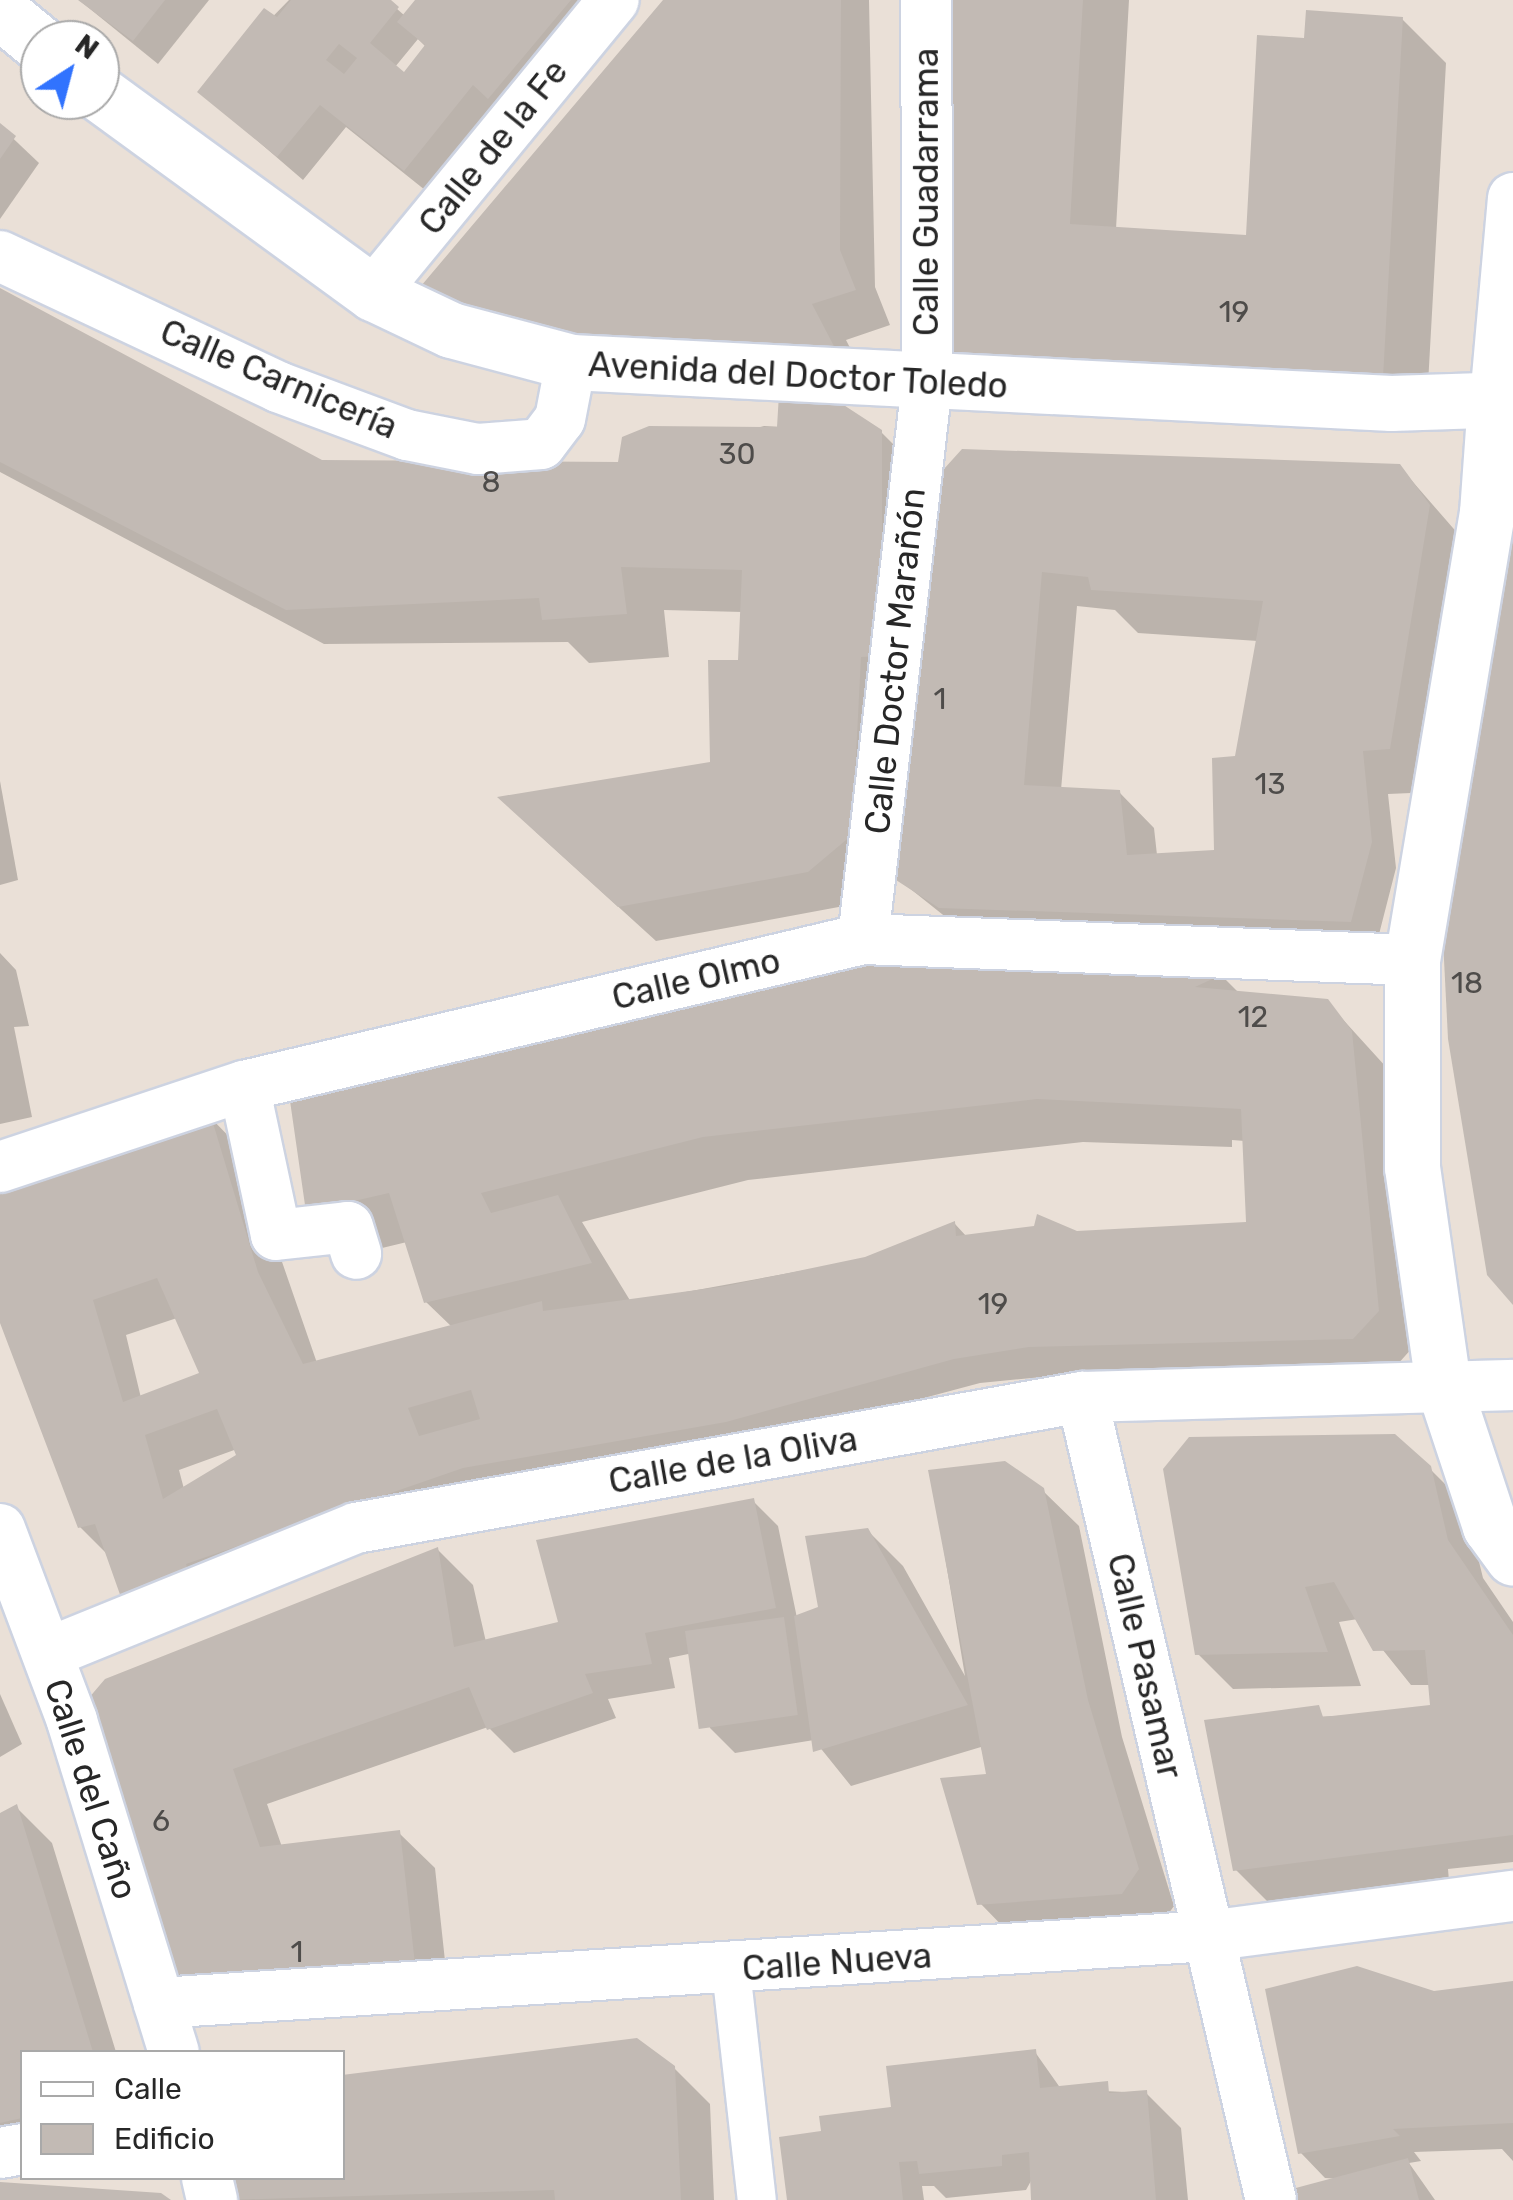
<!DOCTYPE html>
<html>
<head>
<meta charset="utf-8">
<style>
	body { margin:0 }
	#map { position:relative; width:1513px; height:2200px; overflow:hidden; background:#eae0d7; font-family:Rubik,sans-serif }
	div>[style] { position:absolute }
	[style*='--x'] { left:calc(var(--x)*1px); top:calc(var(--y)*1px); width:calc(var(--w)*1px); rotate:calc(var(--a)*1deg) }
	.shadow>* { inset:0; background:#0003 }
	.building>* { inset:0; background:#c2bab4; transform-origin:0 0 }
	.roads { filter:drop-shadow(2px 0 #cdd3e1) drop-shadow(-2px 0 #cdd3e1) drop-shadow(0 2px #cdd3e1) drop-shadow(0 -2px #cdd3e1) }
	.pedestrian>* { height:38px; margin:-19px; padding:0 19px; transform-origin:19px; border-radius:19px; background:#fff }
	.minor>* { height:50px; margin:-25px; padding:0 25px; transform-origin:25px; border-radius:25px; background:#fff }
	.tertiary>* { height:55px; margin:-27.5px; padding:0 27.5px; transform-origin:27.5px; border-radius:27.5px; background:#fff }
	span { translate:-50% -50%; white-space:nowrap; text-align:center; line-height:1.15; -webkit-text-stroke:8px #fff; paint-order:stroke }
	.number-label { font-size:30px; color:#4e4c4a }
	.number-label span { -webkit-text-stroke-width:0 }
	.street-label { font-size:35px; color:#272727 }
	.legend { position:absolute; left:20px; top:2050px; width:325px; height:130px; box-sizing:border-box; background:#fff; border:2px solid #a9a9a9; margin:0; padding:12px 18px; list-style:none; font-size:30px; color:#272727 }
	.legend li { display:flex; align-items:center; gap:20px; height:50px }
	.legend b { width:50px; border:2px solid #a9a9a9 }
	.north { position:absolute; left:20px; top:20px; width:100px; height:100px; box-sizing:border-box; background:#fff; border:2px solid #a9a9a9; border-radius:50%; rotate:36deg; font-size:28px; font-weight:700; line-height:40px; text-align:center; color:#272727 }
	.north::after { content:''; display:block; margin:auto; width:35px; height:45px; background:#3173fe; clip-path:polygon(50% 0,100% 100%,50% 72%,0 100%) }
</style>
</head>
<body>
<div id="map">
	<div class="shadow">
		<div style="clip-path:polygon(79px 0,209px 0,158px 64px)"></div>
		<div style="clip-path:polygon(evenodd,289px 0,387px 0,405px 16px,418px 0,615px 0,430px 194px,346px 127px,303px 180px,200px 91px,289px 0,418px 39px,427px 48px,404px 75px,395px 67px,418px 39px)"></div>
		<div style="clip-path:polygon(665px 0,869px 0,875px 287px,890px 325px,846px 340px,869px 385px,666px 385px)"></div>
		<div style="clip-path:polygon(954px 0,1129px 0,1116px 229px,1248px 237px,1307px 41px,1402px 19px,1446px 63px,1426px 420px,978px 393px,934px 349px)"></div>
		<div style="clip-path:polygon(0 126px,39px 163px,0 219px)"></div>
		<div style="clip-path:polygon(evenodd,0 290px,322px 462px,620px 465px,764px 426px,881px 432px,925px 476px,925px 494px,963px 451px,1399px 466px,1473px 551px,1434px 792px,1388px 794px,1396px 868px,1376px 946px,977px 942px,898px 879px,912px 699px,844px 906px,656px 941px,536px 832px,712px 764px,741px 662px,743px 612px,664px 610px,669px 657px,589px 663px,568px 642px,324px 644px,0 472px,0 290px,1077px 606px,1115px 610px,1138px 633px,1258px 641px,1242px 759px,1216px 852px,1157px 855px,1154px 828px,1119px 792px,1061px 790px,1077px 606px)"></div>
		<div style="clip-path:polygon(0 781px,18px 880px,0 885px)"></div>
		<div style="clip-path:polygon(0 953px,16px 970px,29px 1026px,14px 1027px,32px 1117px,0 1124px)"></div>
		<div style="clip-path:polygon(evenodd,1222px 976px,1240px 994px,1327px 1002px,1387px 1068px,1413px 1347px,1389px 1374px,1115px 1381px,1105px 1371px,980px 1383px,209px 1589px,108px 1555px,80px 1527px,0 1309px,0 1191px,209px 1116px,244px 1152px,317px 1363px,452px 1327px,426px 1302px,407px 1242px,353px 1255px,291px 1089px,1222px 976px,1232px 1140px,1245px 1141px,1249px 1225px,967px 1237px,955px 1224px,866px 1259px,631px 1302px,582px 1222px,748px 1180px,1083px 1142px,1232px 1147px,1232px 1140px,1222px 976px,177px 1318px,202px 1374px,141px 1398px,126px 1335px,177px 1318px,1222px 976px,237px 1449px,236px 1458px,184px 1489px,179px 1470px,237px 1449px)"></div>
		<div style="clip-path:polygon(1429px 1468px,1465px 1504px,1483px 1578px,1513px 1622px,1513px 1862px,1448px 1869px,1449px 1881px,1271px 1905px,1236px 1870px,1207px 1722px,1402px 1713px,1432px 1707px,1431px 1685px,1411px 1685px,1358px 1619px,1339px 1622px,1361px 1686px,1233px 1689px,1198px 1654px)"></div>
		<div style="clip-path:polygon(931px 1473px,1042px 1490px,1079px 1526px,1122px 1737px,1174px 1906px,1158px 1928px,1015px 1939px,980px 1903px,989px 1776px,981px 1747px,851px 1786px,814px 1740px,735px 1753px,710px 1728px,693px 1653px,669px 1658px,675px 1688px,608px 1699px,616px 1718px,514px 1753px,488px 1727px,267px 1804px,282px 1847px,399px 1833px,435px 1868px,449px 1998px,197px 1994px,160px 1957px,85px 1706px,438px 1550px,473px 1585px,486px 1642px,561px 1623px,753px 1501px,778px 1526px,797px 1618px,821px 1609px,867px 1530px,903px 1566px,965px 1676px)"></div>
		<div style="clip-path:polygon(0 1694px,22px 1744px,0 1757px)"></div>
		<div style="clip-path:polygon(16px 1807px,52px 1843px,116px 2052px,22px 2052px,22px 2160px,0 2165px,0 1815px)"></div>
		<div style="clip-path:polygon(1513px 1983px,1513px 2161px,1502px 2149px,1414px 2152px,1421px 2161px,1409px 2163px,1435px 2200px,1298px 2200px,1341px 2179px,1325px 2178px,1301px 2153px,1434px 1994px)"></div>
		<div style="clip-path:polygon(1035px 2052px,1061px 2089px,1146px 2093px,1181px 2128px,1188px 2200px,1033px 2200px,1032px 2179px,1026px 2190px,946px 2198px,934px 2186px,922px 2186px,924px 2200px,789px 2200px,824px 2133px)"></div>
		<div style="clip-path:polygon(673px 2067px,710px 2104px,714px 2200px,228px 2200px,213px 2178px,342px 2178px)"></div>
	</div>
	<div class="building">
		<div style="clip-path:polygon(78px 0,165px 0,133px 41px)"></div>
		<div style="clip-path:polygon(evenodd,291px 0,391px 0,399px 7px,370px 43px,404px 72px,425px 45px,397px 22px,415px 0,571px 0,488px 99px,473px 85px,404px 171px,320px 105px,277px 157px,197px 92px,264px 8px,277px 17px,291px 0,339px 44px,357px 58px,344px 74px,326px 60px,339px 44px)"></div>
		<div style="clip-path:polygon(663px 0,841px 0,840px 250px,856px 290px,812px 304px,836px 350px,628px 351px,432px 308px,421px 286px)"></div>
		<div style="clip-path:polygon(951px 0,1083px 0,1070px 224px,1246px 235px,1257px 35px,1304px 38px,1306px 10px,1403px 17px,1383px 378px,931px 350px)"></div>
		<div style="clip-path:polygon(0 123px,16px 136px,0 159px)"></div>
		<div style="clip-path:polygon(0 288px,322px 460px,618px 462px,622px 437px,649px 426px,777px 427px,779px 394px,836px 400px,882px 430px,882px 656px,861px 657px,852px 835px,808px 872px,618px 907px,497px 797px,710px 762px,708px 660px,738px 660px,742px 570px,621px 567px,627px 614px,542px 620px,539px 598px,286px 610px,0 462px)"></div>
		<div style="clip-path:polygon(evenodd,962px 449px,1400px 464px,1430px 505px,1390px 749px,1363px 751px,1372px 842px,1351px 922px,939px 908px,896px 880px,925px 490px,962px 449px,1042px 572px,1088px 577px,1091px 590px,1263px 601px,1235px 756px,1212px 758px,1214px 850px,1127px 855px,1120px 790px,1024px 785px,1042px 572px)"></div>
		<div style="clip-path:polygon(1513px 508px,1513px 1305px,1487px 1275px,1448px 1039px,1442px 920px)"></div>
		<div style="clip-path:polygon(evenodd,951px 948px,1223px 974px,1195px 987px,1328px 999px,1352px 1031px,1379px 1311px,1353px 1339px,1029px 1347px,954px 1359px,726px 1422px,463px 1468px,186px 1564px,191px 1579px,123px 1603px,95px 1524px,78px 1528px,0 1323px,0 1189px,210px 1113px,258px 1272px,303px 1364px,542px 1301px,543px 1311px,726px 1286px,865px 1257px,955px 1221px,956px 1236px,1034px 1226px,1037px 1214px,1077px 1231px,1246px 1222px,1241px 1109px,1037px 1099px,703px 1137px,481px 1193px,491px 1213px,558px 1195px,592px 1263px,424px 1303px,389px 1193px,306px 1212px,288px 1087px,582px 1011px,951px 948px,157px 1278px,199px 1373px,123px 1402px,93px 1300px,157px 1278px,951px 948px,471px 1390px,480px 1419px,419px 1436px,408px 1408px,471px 1390px,951px 948px,217px 1409px,236px 1455px,163px 1499px,145px 1435px,217px 1409px)"></div>
		<div style="clip-path:polygon(1395px 1434px,1431px 1466px,1448px 1540px,1513px 1635px,1513px 1835px,1233px 1871px,1204px 1720px,1319px 1705px,1323px 1717px,1430px 1705px,1425px 1650px,1373px 1651px,1334px 1582px,1305px 1587px,1328px 1652px,1195px 1655px,1163px 1469px,1189px 1437px)"></div>
		<div style="clip-path:polygon(1005px 1461px,1044px 1488px,1088px 1700px,1139px 1869px,1122px 1894px,977px 1905px,940px 1778px,986px 1774px,928px 1470px)"></div>
		<div style="clip-path:polygon(754px 1498px,776px 1608px,645px 1633px,652px 1664px,585px 1674px,593px 1693px,487px 1730px,469px 1687px,233px 1769px,260px 1847px,400px 1830px,415px 1964px,197px 1987px,158px 1959px,82px 1706px,105px 1679px,438px 1547px,454px 1647px,558px 1622px,536px 1540px)"></div>
		<div style="clip-path:polygon(868px 1528px,968px 1705px,813px 1752px,794px 1616px,818px 1607px,805px 1536px)"></div>
		<div style="left:784px;top:1617px;width:99px;height:100px;rotate:82deg"></div>
		<div style="clip-path:polygon(17px 1804px,93px 2052px,22px 2052px,22px 2118px,0 2123px,0 1813px)"></div>
		<div style="clip-path:polygon(1357px 1966px,1434px 1991px,1513px 1981px,1513px 2123px,1393px 2129px,1400px 2136px,1298px 2154px,1265px 1989px)"></div>
		<div style="clip-path:polygon(637px 2038px,675px 2066px,681px 2200px,555px 2200px,554px 2190px,226px 2200px,210px 2178px,342px 2178px,342px 2075px)"></div>
		<div style="clip-path:polygon(1036px 2049px,1040px 2088px,1108px 2081px,1109px 2093px,1147px 2090px,1156px 2200px,1031px 2200px,1029px 2152px,1002px 2155px,1002px 2166px,919px 2174px,917px 2161px,899px 2162px,903px 2200px,787px 2200px,779px 2137px,821px 2131px,819px 2116px,891px 2107px,886px 2066px)"></div>
		<div style="clip-path:polygon(1408px 2158px,1419px 2200px,1295px 2200px,1292px 2189px)"></div>
		<div style="clip-path:polygon(0 2182px,161px 2193px,171px 2200px,0 2200px)"></div>
	</div>
	<div class="roads">
		<div class="pedestrian">
			<div style="--x:731;--y:1970;--w:231;--a:83.6"></div>
		</div>
		<div class="minor">
			<div style="--x:1513;--y:198;--w:204;--a:95.1"></div>
			<div style="--x:1495;--y:401;--w:19;--a:18"></div>
			<div style="--x:0;--y:256;--w:307;--a:25.2"></div>
			<div style="--x:278;--y:387;--w:138;--a:20.4"></div>
			<div style="--x:407;--y:435;--w:72;--a:11.2"></div>
			<div style="--x:478;--y:449;--w:63;--a:-4.5"></div>
			<div style="--x:541;--y:444;--w:31;--a:-53"></div>
			<div style="--x:560;--y:419;--w:58;--a:-79.1"></div>
			<div style="--x:373;--y:293;--w:379;--a:-50.6"></div>
			<div style="--x:863;--y:939;--w:560;--a:-83.43"></div>
			<div style="--x:927;--y:383;--w:383;--a:-90.1"></div>
			<div style="--x:244;--y:1086;--w:152;--a:77.9"></div>
			<div style="--x:276;--y:1235;--w:72;--a:-6.3"></div>
			<div style="--x:348;--y:1227;--w:28;--a:73"></div>
			<div style="--x:0;--y:1167;--w:257;--a:-18.4"></div>
			<div style="--x:244;--y:1086;--w:636;--a:-13.36"></div>
			<div style="--x:863;--y:939;--w:549;--a:2.19"></div>
			<div style="--x:1082;--y:1397;--w:825;--a:76.76"></div>
			<div style="--x:0;--y:1529;--w:205;--a:69.4"></div>
			<div style="--x:72;--y:1721;--w:346;--a:72.9"></div>
			<div style="--x:48;--y:1653;--w:332;--a:-22.1"></div>
			<div style="--x:356;--y:1528;--w:738;--a:-10.23"></div>
			<div style="--x:1082;--y:1397;--w:431;--a:-1.6"></div>
			<div style="--x:159;--y:2003;--w:1051;--a:-3.65"></div>
			<div style="--x:1208;--y:1936;--w:308;--a:-7.5"></div>
			<div style="--x:0;--y:2153;--w:22;--a:-10"></div>
			<div style="--x:207;--y:2178;--w:23;--a:77"></div>
		</div>
		<div class="tertiary">
			<div style="--x:0;--y:11;--w:52;--a:39.5"></div>
			<div style="--x:100;--y:94;--w:338;--a:36.1"></div>
			<div style="--x:373;--y:293;--w:86;--a:25.4"></div>
			<div style="--x:451;--y:330;--w:124;--a:14.9"></div>
			<div style="--x:571;--y:362;--w:821;--a:2.86"></div>
			<div style="--x:1391;--y:403;--w:122;--a:-1.9"></div>
			<div style="--x:1495;--y:401;--w:111;--a:94.1"></div>
			<div style="--x:1487;--y:512;--w:454;--a:99.5"></div>
			<div style="--x:1412;--y:960;--w:207;--a:90"></div>
			<div style="--x:1412;--y:1167;--w:219;--a:81.9"></div>
			<div style="--x:1443;--y:1384;--w:150;--a:71.7"></div>
			<div style="--x:1490;--y:1526;--w:39;--a:54"></div>
		</div>
	</div>
	<div class="number-label">
		<span style="left:1234px;top:312px">19</span>
		<span style="left:737px;top:454px">30</span>
		<span style="left:491px;top:482px">8</span>
		<span style="left:940px;top:699px">1</span>
		<span style="left:1270px;top:784px">13</span>
		<span style="left:1467px;top:983px">18</span>
		<span style="left:1253px;top:1017px">12</span>
		<span style="left:993px;top:1304px">19</span>
		<span style="left:161px;top:1821px">6</span>
		<span style="left:297px;top:1952px">1</span>
	</div>
	<div class="street-label">
		<span style="left:493px;top:147px;rotate:-51deg">Calle de la Fe</span>
		<span style="left:926px;top:192px;rotate:-90deg">Calle Guadarrama</span>
		<span style="left:798px;top:375px;rotate:3deg">Avenida del Doctor Toledo</span>
		<span style="left:279px;top:379px;rotate:23deg">Calle Carnicería</span>
		<span style="left:895px;top:661px;rotate:-84deg">Calle Doctor Marañón</span>
		<span style="left:696px;top:979px;rotate:-13deg">Calle Olmo</span>
		<span style="left:733px;top:1460px;rotate:-10deg">Calle de la Oliva</span>
		<span style="left:1145px;top:1666px;rotate:77deg">Calle Pasamar</span>
		<span style="left:91px;top:1789px;rotate:72deg">Calle del Caño</span>
		<span style="left:837px;top:1962px;rotate:-4deg">Calle Nueva</span>
	</div>
	<ul class="legend">
	<li><b style="height:12px;background:#fff"></b>Calle</li>
	<li><b style="height:28px;background:#c2bab4"></b>Edificio</li>
	</ul>
	<div class="north">N</div>
</div>
</body>
</html>
